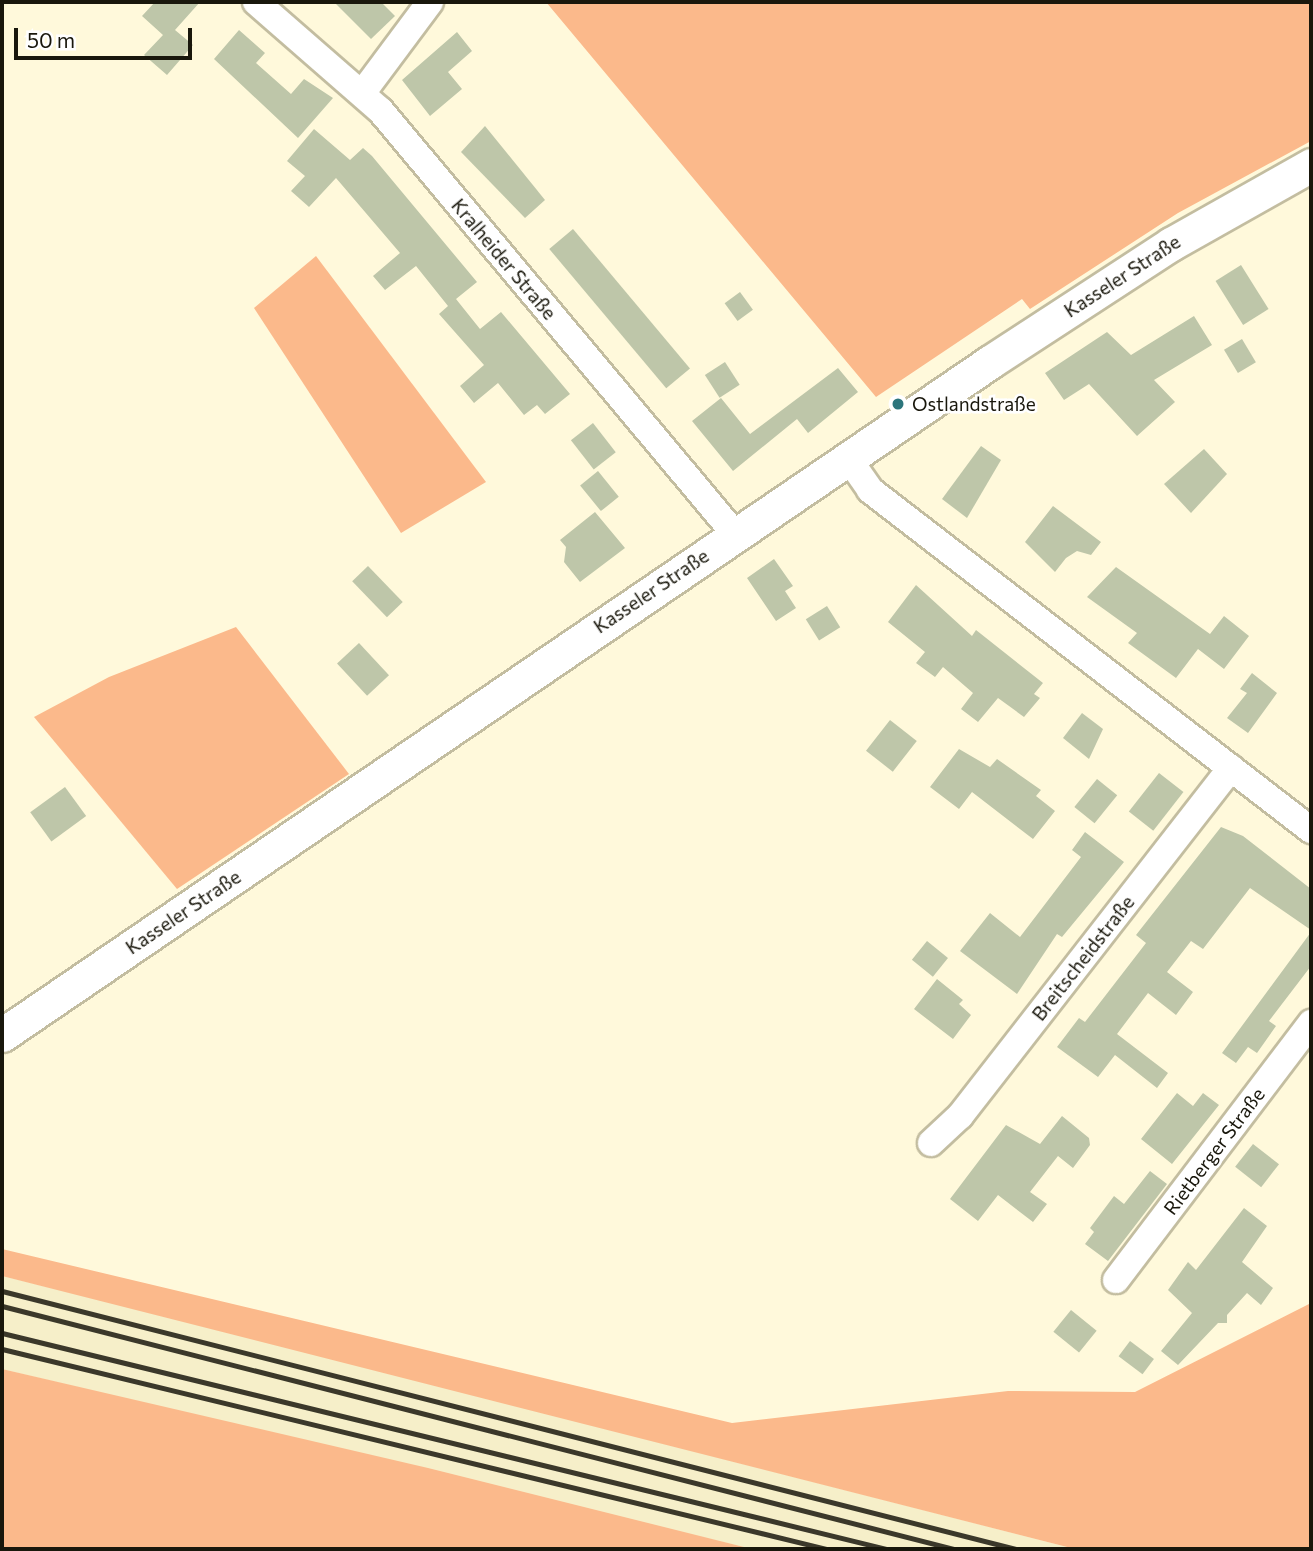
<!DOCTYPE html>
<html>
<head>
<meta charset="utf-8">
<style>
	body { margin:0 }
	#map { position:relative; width:1313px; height:1551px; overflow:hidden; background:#fff9db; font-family:Commissioner,sans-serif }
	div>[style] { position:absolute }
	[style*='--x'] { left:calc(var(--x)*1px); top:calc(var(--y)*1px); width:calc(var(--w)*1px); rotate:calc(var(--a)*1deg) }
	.built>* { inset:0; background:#f6efc9 }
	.green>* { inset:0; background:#fbb98b }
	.building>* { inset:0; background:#bec6a9; transform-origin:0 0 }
	.roads { filter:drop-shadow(2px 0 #c3bda0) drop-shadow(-2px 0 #c3bda0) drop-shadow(0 2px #c3bda0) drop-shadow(0 -2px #c3bda0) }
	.minor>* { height:26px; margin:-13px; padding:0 13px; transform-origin:13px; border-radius:13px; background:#fff }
	.tertiary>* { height:33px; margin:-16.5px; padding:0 16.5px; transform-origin:16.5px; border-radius:16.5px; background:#fff }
	.rail>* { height:5px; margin:-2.5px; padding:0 2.5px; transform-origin:2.5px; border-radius:2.5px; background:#3b382a }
	.dots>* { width:19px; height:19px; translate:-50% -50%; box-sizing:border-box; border:4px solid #fff; border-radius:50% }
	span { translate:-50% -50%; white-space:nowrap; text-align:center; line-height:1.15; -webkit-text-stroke:5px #fff; paint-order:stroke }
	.street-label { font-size:19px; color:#19170c }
	.poi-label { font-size:19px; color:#19170c }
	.left { translate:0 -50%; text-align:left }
	.frame { position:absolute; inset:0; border:4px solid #19170c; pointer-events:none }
	.scale { position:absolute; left:14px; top:28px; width:178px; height:32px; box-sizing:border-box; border:4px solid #19170c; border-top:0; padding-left:9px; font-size:21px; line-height:24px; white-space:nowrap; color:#19170c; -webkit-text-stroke:5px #fff; paint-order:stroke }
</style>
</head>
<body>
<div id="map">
	<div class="built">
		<div style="clip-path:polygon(2px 1276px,170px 1317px,1075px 1549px,752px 1549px,2px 1369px)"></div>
	</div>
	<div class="green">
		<div style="clip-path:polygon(546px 2px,1311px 2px,1311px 141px,1178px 213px,1030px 309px,1022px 299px,876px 397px)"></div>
		<div style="clip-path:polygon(316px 256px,486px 482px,401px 533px,254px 308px)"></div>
		<div style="clip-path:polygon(236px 627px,349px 774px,177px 889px,34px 717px,109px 677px)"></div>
		<div style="clip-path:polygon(2px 1249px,732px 1423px,1008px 1391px,1135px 1392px,1311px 1303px,1311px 1549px,1075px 1549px,2px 1276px)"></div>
		<div style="clip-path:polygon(2px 1369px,428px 1468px,752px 1549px,2px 1549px)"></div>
	</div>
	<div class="building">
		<div style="clip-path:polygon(155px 2px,200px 2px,175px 30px,193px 45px,167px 75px,144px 55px,163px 35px,142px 16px)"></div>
		<div style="clip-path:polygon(334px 2px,381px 2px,395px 16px,371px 39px)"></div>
		<div style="clip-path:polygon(239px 30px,265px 53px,256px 63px,291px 94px,304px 79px,333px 98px,298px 138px,214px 59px)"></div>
		<div style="clip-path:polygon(457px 32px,472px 51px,448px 72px,462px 89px,430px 116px,402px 80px)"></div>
		<div style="clip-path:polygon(485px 126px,545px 200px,525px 218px,461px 152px)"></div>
		<div style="clip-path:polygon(314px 129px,350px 160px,363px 148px,372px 156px,477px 282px,456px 299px,480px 329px,501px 312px,570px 394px,545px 414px,537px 405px,524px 415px,498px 383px,474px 403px,460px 386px,484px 365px,439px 314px,448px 306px,416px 266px,385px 290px,373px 276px,400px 253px,336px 178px,309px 207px,291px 191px,305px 176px,287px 161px)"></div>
		<div style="left:573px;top:229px;width:182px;height:31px;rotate:50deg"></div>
		<div style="left:1241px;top:265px;width:52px;height:30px;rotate:58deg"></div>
		<div style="left:740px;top:292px;width:22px;height:19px;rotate:54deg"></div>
		<div style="clip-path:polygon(1194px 316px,1212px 345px,1154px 380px,1175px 402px,1137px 436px,1089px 384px,1064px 400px,1045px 373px,1107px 332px,1131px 355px)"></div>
		<div style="left:1242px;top:339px;width:27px;height:21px;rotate:59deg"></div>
		<div style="left:725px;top:362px;width:27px;height:24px;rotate:57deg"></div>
		<div style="clip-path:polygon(838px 368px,858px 392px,808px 433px,797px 419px,733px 471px,692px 421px,721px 398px,750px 434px)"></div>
		<div style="left:593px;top:423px;width:37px;height:28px;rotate:52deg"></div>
		<div style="clip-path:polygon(981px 446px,1001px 460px,967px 518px,942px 499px)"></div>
		<div style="clip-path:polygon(1204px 449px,1227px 474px,1191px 513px,1164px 484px)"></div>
		<div style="left:598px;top:471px;width:33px;height:23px;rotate:51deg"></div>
		<div style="clip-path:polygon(1053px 506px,1101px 542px,1091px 555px,1077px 551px,1066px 558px,1055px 572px,1025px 542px)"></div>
		<div style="clip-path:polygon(595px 512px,625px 548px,580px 582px,564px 562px,566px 547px,560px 540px)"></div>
		<div style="clip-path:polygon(774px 559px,793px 586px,785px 591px,796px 608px,776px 621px,747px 578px)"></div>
		<div style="left:368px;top:566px;width:50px;height:22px;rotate:46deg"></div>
		<div style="clip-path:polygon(1116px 567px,1210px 634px,1224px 616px,1249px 636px,1224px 669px,1198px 649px,1176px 678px,1128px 643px,1137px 633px,1087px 597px)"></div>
		<div style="clip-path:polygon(916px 585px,972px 636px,976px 630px,1043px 683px,1034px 694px,1040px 698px,1024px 717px,998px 698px,978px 722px,961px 709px,973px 693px,943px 667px,935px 677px,916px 663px,925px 652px,888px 622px)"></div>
		<div style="left:827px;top:606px;width:25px;height:25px;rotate:58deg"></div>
		<div style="left:359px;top:643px;width:44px;height:30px;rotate:47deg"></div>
		<div style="clip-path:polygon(1252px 673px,1277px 693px,1248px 733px,1227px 718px,1247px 693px,1240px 689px)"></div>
		<div style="clip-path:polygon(1082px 713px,1103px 729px,1089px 759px,1063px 738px)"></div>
		<div style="left:890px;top:720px;width:34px;height:39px;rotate:38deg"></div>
		<div style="clip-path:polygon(959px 749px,990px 767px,997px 759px,1041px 790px,1036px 796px,1055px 811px,1033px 839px,972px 792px,959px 809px,930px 787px)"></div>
		<div style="left:1159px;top:773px;width:31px;height:49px;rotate:38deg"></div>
		<div style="left:1097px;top:779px;width:26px;height:36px;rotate:39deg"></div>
		<div style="left:65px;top:787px;width:36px;height:43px;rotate:54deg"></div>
		<div style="clip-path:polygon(1221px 827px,1243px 836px,1311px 889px,1311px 930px,1250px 888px,1203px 949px,1191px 941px,1167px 972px,1193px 992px,1176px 1015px,1148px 993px,1117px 1034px,1168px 1073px,1157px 1088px,1115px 1055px,1098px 1077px,1057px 1047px,1079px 1018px,1085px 1022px,1146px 943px,1136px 935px)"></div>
		<div style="clip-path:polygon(1085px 832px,1124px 862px,1062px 937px,1057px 934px,1017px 994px,960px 951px,990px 913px,1020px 937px,1081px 857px,1072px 850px)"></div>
		<div style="clip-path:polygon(1311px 932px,1311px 966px,1269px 1021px,1276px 1026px,1257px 1053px,1248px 1047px,1236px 1063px,1222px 1053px)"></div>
		<div style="left:927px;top:941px;width:27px;height:24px;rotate:39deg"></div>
		<div style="clip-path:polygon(937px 979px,963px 1000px,959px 1004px,971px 1015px,953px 1039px,914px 1009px)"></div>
		<div style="clip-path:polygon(1177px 1093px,1193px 1106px,1203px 1093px,1219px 1105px,1172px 1164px,1141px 1139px)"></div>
		<div style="clip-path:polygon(1062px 1116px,1089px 1138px,1090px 1145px,1073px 1168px,1058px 1156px,1030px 1192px,1047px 1204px,1033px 1222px,998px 1195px,978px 1221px,950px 1199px,1006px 1125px,1040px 1144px)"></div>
		<div style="left:1253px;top:1144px;width:33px;height:29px;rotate:38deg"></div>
		<div style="clip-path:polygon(1150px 1171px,1167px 1184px,1108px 1261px,1085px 1244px,1094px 1232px,1090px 1228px,1114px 1196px,1124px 1204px)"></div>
		<div style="clip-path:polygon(1244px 1208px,1267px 1226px,1242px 1262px,1273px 1288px,1261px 1305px,1247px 1293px,1227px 1315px,1227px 1323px,1218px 1323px,1178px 1365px,1161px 1351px,1192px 1313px,1168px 1290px,1188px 1262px,1196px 1270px)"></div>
		<div style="left:1071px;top:1310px;width:33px;height:28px;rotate:39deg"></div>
		<div style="left:1130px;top:1341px;width:30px;height:19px;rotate:37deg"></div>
	</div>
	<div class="roads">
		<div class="minor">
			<div style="--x:256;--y:2;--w:164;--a:41.1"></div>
			<div style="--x:380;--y:110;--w:552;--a:50.07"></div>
			<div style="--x:363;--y:92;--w:112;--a:-53.3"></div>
			<div style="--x:848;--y:458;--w:39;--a:55"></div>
			<div style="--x:870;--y:490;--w:557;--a:37.63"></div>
			<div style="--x:931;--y:1143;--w:40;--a:-43"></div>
			<div style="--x:960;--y:1116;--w:441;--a:-52.1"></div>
			<div style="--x:1116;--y:1280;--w:323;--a:-52.8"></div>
		</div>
		<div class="tertiary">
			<div style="--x:2;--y:1035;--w:1195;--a:-34.26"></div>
			<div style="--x:990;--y:362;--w:216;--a:-33.1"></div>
			<div style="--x:1171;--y:244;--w:161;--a:-29.4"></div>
		</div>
	</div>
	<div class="rail">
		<div style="--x:2;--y:1291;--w:1046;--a:14.28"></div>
		<div style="--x:2;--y:1306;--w:983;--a:14.32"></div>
		<div style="--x:2;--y:1333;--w:911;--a:13.72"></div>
		<div style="--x:2;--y:1349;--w:849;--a:13.63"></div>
	</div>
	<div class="dots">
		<div style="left:898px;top:404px;background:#2c757c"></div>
	</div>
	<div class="street-label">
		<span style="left:504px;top:259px;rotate:50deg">Kralheider Straße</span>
		<span style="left:1122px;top:276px;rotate:-33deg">Kasseler Straße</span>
		<span style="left:651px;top:591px;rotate:-34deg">Kasseler Straße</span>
		<span style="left:183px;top:912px;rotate:-34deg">Kasseler Straße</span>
		<span style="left:1083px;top:958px;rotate:-52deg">Breitscheidstraße</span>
		<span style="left:1214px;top:1151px;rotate:-53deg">Rietberger Straße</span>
	</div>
	<div class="poi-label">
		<span class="left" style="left:912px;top:404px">Ostlandstraße</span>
	</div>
	<div class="frame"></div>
	<div class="scale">50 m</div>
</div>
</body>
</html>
